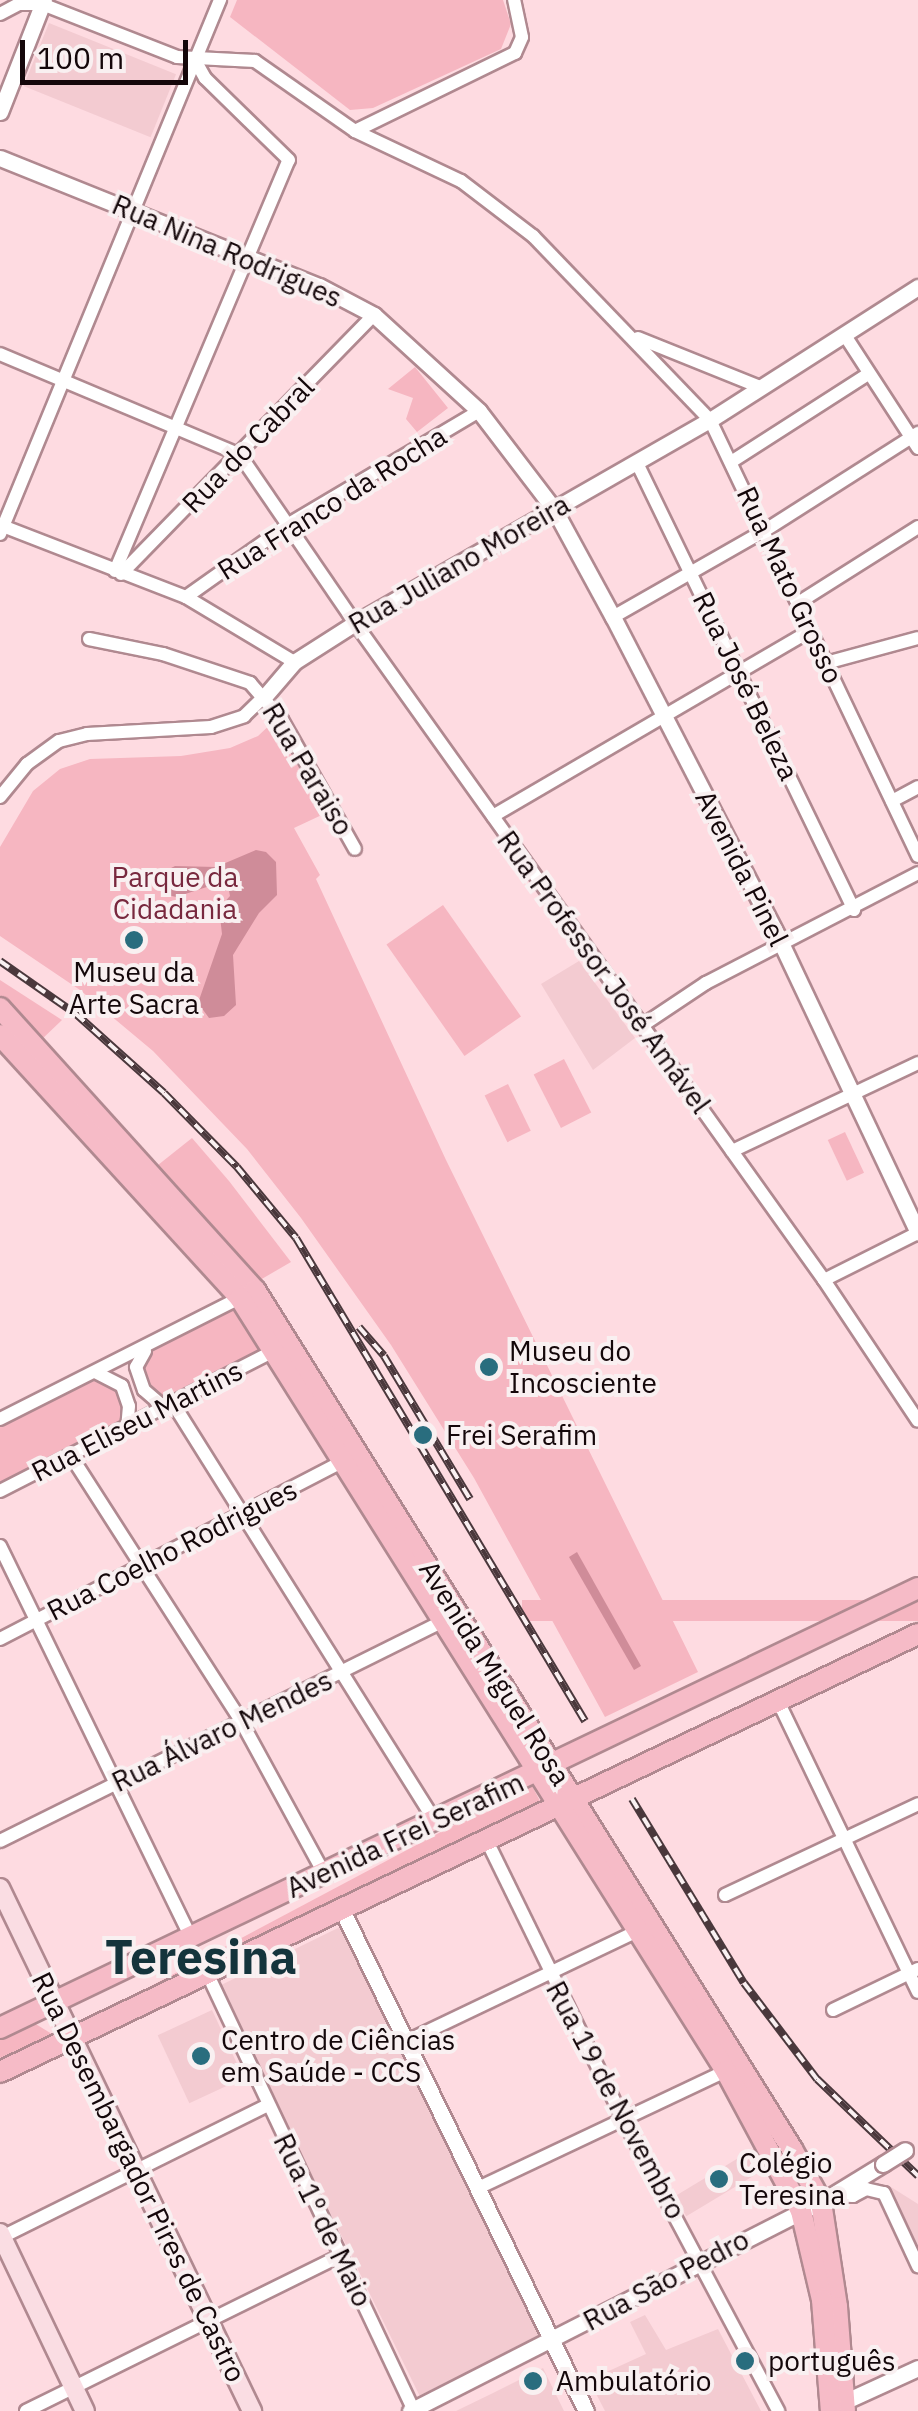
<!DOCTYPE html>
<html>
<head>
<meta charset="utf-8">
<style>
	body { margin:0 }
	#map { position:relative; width:918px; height:2411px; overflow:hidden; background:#fedbe1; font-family:"IBM Plex Sans",sans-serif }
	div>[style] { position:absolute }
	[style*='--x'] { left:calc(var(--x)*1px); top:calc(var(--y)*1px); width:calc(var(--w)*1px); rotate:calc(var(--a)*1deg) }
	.built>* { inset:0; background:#f3cbd1; transform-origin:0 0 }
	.green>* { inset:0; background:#f6b6c1; transform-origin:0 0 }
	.water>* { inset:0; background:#cf8c99 }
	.roads { filter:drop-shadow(2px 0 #b08990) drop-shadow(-2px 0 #b08990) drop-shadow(0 2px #b08990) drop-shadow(0 -2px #b08990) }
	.minor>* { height:12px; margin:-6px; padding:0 6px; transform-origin:6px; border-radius:6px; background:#fff }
	.tertiary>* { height:15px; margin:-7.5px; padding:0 7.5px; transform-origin:7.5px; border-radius:7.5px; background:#fff }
	.secondary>* { height:18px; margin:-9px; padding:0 9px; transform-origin:9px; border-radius:9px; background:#fadde3 }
	.primary>* { height:20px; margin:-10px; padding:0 10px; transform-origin:10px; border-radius:10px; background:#f6bbc7 }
	.rail>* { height:8px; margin-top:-4px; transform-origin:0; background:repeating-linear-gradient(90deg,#f9f0f1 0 11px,#4a383c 0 22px); box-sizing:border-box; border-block:2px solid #4a383c }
	.bridges { filter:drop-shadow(2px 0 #b08990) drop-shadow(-2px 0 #b08990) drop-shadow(0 2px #b08990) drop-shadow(0 -2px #b08990) }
	.tertiary-bridge>* { height:15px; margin:-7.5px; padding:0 7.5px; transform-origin:7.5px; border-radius:7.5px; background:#fff }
	.dots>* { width:28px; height:28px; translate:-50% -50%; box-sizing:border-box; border:5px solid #f9f0f1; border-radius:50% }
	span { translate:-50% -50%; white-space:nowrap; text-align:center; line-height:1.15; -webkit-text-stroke:8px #f9f0f1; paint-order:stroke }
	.street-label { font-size:28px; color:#14070a }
	.park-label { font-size:28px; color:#78283e }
	.poi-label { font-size:28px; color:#14070a }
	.left { translate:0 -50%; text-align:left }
	.town-label { font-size:48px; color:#14343c; font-weight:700 }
	.scale { position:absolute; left:20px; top:40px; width:168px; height:45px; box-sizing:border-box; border:5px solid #14070a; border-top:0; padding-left:12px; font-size:30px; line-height:35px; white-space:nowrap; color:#14070a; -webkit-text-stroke:8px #f9f0f1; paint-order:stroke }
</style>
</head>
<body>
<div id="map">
	<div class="built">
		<div style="left:49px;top:23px;width:137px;height:68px;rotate:22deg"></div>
		<div style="clip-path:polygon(579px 961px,635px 1038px,593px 1070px,541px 984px)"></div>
		<div style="left:340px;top:1927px;width:456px;height:134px;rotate:64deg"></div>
		<div style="left:212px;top:2010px;width:75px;height:60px;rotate:65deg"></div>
		<div style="left:755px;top:2148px;width:23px;height:94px;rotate:59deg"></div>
		<div style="clip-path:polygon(891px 2187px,918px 2204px,918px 2252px,887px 2191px)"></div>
		<div style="clip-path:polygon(645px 2315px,666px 2350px,718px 2329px,761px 2411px,605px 2411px,589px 2380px,646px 2354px,630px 2322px)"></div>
		<div style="clip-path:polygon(543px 2368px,564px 2411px,456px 2411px,491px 2394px)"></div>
	</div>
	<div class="green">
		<div style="clip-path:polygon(237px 0,503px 0,511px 24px,501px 49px,373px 108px,350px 110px,230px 17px)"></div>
		<div style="clip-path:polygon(415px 367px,448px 408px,417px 432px,406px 419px,413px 398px,388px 389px)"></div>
		<div style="clip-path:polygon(274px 721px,326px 813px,294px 828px,320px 875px,316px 879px,446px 1160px,698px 1672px,605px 1717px,474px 1478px,391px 1345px,301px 1218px,247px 1149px,153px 1051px,80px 990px,0 936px,0 847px,33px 791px,60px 769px,90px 759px,181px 756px,230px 748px,258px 736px)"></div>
		<div style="left:443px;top:905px;width:136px;height:69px;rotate:55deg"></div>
		<div style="clip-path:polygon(0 980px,62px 1020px,39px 1042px,0 1000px)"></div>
		<div style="left:564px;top:1059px;width:60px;height:34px;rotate:63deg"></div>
		<div style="left:508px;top:1084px;width:52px;height:26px;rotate:64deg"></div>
		<div style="left:845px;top:1132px;width:45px;height:19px;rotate:65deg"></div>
		<div style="clip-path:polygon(192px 1138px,229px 1181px,291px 1262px,260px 1280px,153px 1169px)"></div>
		<div style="clip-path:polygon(239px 1303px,266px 1351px,163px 1401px,147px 1386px,141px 1362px,153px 1348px)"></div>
		<div style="clip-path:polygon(98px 1375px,125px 1396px,125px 1425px,0 1489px,0 1424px)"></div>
		<div style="left:918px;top:1600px;width:21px;height:396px;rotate:90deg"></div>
		<div style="left:531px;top:1784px;width:21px;height:504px;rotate:62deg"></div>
		<div style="clip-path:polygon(34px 2023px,52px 2034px,0 2058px,0 2039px)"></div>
	</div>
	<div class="water">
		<div style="clip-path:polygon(256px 850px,266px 852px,276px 862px,277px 895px,259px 913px,233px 955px,236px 1005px,224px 1016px,209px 1018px,198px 1003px,222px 934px,219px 908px,230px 896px,229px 891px,219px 883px,176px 897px,164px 894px,163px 872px,175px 866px,216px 867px)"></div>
		<div style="clip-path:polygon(577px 1552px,641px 1666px,634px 1670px,569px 1557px)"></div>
	</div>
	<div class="roads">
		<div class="minor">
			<div style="--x:0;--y:14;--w:21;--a:-28"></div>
			<div style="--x:19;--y:4;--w:23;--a:0"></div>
			<div style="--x:42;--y:4;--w:145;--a:21.4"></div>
			<div style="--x:177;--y:57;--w:78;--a:2.9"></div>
			<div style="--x:255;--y:61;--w:122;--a:35"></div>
			<div style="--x:355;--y:131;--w:117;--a:25.3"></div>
			<div style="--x:461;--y:181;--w:91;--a:37.4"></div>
			<div style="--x:533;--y:236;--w:255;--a:46.1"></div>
			<div style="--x:710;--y:420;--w:483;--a:64.5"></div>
			<div style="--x:355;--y:131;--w:178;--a:-26"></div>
			<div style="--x:515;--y:53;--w:17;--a:-66"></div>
			<div style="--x:522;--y:37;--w:38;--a:-102"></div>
			<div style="--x:844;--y:334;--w:136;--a:57"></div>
			<div style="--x:638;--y:338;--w:131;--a:21.9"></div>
			<div style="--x:0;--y:354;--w:260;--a:22.8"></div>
			<div style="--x:240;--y:455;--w:204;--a:55.6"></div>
			<div style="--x:355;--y:623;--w:807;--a:54.48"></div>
			<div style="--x:824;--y:1280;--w:169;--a:56.3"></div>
			<div style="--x:731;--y:462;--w:163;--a:-32.7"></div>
			<div style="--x:637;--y:463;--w:497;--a:64.1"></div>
			<div style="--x:0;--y:525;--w:199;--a:21.2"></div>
			<div style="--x:186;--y:597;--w:126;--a:31"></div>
			<div style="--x:0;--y:534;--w:578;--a:-67.61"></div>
			<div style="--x:115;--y:571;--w:446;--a:-67.1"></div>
			<div style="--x:289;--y:160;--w:117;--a:-135.7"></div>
			<div style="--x:205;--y:78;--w:21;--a:-119"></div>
			<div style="--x:121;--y:574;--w:362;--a:-45.7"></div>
			<div style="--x:186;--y:597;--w:126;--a:-35.3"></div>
			<div style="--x:289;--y:524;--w:221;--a:-30.7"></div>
			<div style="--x:798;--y:603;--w:142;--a:-32.3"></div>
			<div style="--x:613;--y:617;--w:174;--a:-29.7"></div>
			<div style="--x:764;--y:531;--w:183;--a:-32.5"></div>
			<div style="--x:89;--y:639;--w:76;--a:11.5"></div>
			<div style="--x:163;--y:654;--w:92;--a:18.4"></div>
			<div style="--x:250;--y:683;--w:49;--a:49.1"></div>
			<div style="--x:282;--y:720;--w:148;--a:60.5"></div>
			<div style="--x:826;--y:663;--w:95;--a:-15.2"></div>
			<div style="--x:0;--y:797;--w:43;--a:-50.7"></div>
			<div style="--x:27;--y:764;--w:39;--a:-36"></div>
			<div style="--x:59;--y:741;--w:29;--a:-14"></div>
			<div style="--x:87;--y:734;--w:124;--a:-3.2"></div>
			<div style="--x:211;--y:727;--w:35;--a:-18"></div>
			<div style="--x:244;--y:716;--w:29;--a:-44"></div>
			<div style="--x:892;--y:801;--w:30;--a:-28"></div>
			<div style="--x:493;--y:816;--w:368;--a:-30.3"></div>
			<div style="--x:643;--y:1025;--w:76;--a:-33.7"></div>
			<div style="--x:706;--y:983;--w:239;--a:-27.4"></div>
			<div style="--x:732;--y:1151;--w:206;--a:-25.3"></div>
			<div style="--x:824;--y:1280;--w:105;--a:-26.6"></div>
			<div style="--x:145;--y:1351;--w:18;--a:119"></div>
			<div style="--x:136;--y:1367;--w:24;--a:71"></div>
			<div style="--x:144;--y:1390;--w:23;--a:41"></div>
			<div style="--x:161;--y:1405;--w:13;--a:0"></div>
			<div style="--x:95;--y:1372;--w:30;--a:27"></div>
			<div style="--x:122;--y:1386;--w:21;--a:71"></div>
			<div style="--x:129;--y:1406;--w:22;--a:95"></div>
			<div style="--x:174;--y:1405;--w:489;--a:57.9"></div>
			<div style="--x:0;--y:1419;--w:272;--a:-26.8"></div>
			<div style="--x:71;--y:1456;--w:315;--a:57.3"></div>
			<div style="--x:241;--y:1721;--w:173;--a:61.4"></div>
			<div style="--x:0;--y:1491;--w:312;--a:-27.1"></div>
			<div style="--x:0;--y:1546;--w:436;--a:64"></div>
			<div style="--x:0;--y:1639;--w:386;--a:-27.4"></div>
			<div style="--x:777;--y:1699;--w:325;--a:64.3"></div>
			<div style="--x:486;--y:1839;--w:312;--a:63.9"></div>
			<div style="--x:623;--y:2119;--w:331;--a:62"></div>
			<div style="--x:0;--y:1841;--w:496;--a:-26.4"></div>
			<div style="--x:725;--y:1895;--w:213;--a:-25.2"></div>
			<div style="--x:208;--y:1975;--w:482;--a:64.7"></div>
			<div style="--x:833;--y:2010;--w:94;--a:-25.8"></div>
			<div style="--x:407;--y:2041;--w:256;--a:-25.5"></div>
			<div style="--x:478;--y:2188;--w:274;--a:-25.3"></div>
			<div style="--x:832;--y:2195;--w:21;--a:3"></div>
			<div style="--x:853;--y:2196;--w:15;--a:-28"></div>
			<div style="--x:866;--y:2189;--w:18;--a:13"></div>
			<div style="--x:884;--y:2193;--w:81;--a:65"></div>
			<div style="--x:0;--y:2238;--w:299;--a:-26.4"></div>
			<div style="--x:26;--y:2411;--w:352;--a:-26.3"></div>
		</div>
		<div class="tertiary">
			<div style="--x:0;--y:112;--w:120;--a:-68.6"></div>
			<div style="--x:0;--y:158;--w:344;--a:21.9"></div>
			<div style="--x:319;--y:286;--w:62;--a:27.8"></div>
			<div style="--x:374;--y:315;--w:142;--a:42.4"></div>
			<div style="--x:479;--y:411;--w:123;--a:52.6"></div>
			<div style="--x:554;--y:509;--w:123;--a:61.4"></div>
			<div style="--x:613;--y:617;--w:369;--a:62.7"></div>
			<div style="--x:782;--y:945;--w:318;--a:64.7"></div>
			<div style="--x:265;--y:696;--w:45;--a:-49.5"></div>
			<div style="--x:294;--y:662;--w:72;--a:-32.6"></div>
			<div style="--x:355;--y:623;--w:409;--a:-29.8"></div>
			<div style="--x:710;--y:420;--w:247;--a:-32.6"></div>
			<div style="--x:342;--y:1910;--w:557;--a:64.03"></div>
			<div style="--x:835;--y:2406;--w:91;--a:-24.6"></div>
			<div style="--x:410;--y:2411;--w:461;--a:-27"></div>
			<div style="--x:821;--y:2202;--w:73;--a:-31.5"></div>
		</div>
		<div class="secondary">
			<div style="--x:0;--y:1888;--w:581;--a:64.27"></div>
			<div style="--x:0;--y:2233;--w:197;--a:64.5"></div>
		</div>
		<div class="primary">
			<div style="--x:0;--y:1008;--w:380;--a:47.9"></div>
			<div style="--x:255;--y:1290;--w:1013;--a:57.99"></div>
			<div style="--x:792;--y:2149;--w:60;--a:61.3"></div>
			<div style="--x:821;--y:2202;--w:106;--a:81.3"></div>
			<div style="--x:837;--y:2307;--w:104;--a:85.6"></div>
			<div style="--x:0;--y:1035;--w:356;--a:47.6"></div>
			<div style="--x:240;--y:1298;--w:913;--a:57.84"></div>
			<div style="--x:726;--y:2071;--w:159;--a:61.8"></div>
			<div style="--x:801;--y:2211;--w:91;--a:76.7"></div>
			<div style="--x:822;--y:2300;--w:111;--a:85.4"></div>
			<div style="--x:0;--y:2028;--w:1018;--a:-25.61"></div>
			<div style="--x:0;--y:2072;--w:1017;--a:-25.51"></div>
		</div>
	</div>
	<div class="rail">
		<div style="--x:0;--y:961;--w:93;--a:34.9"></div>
		<div style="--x:76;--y:1014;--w:118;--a:41.9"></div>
		<div style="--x:164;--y:1093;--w:104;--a:45.4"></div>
		<div style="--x:237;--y:1167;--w:92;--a:50.3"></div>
		<div style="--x:296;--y:1238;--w:563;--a:59.11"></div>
		<div style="--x:359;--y:1327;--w:38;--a:49"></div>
		<div style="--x:384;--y:1356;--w:167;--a:59"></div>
		<div style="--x:632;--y:1799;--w:215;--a:58.7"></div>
		<div style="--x:744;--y:1983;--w:121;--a:52.8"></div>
		<div style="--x:817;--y:2079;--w:140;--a:43.8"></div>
	</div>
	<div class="bridges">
		<div class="tertiary-bridge">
			<div style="--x:883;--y:2164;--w:26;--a:-32"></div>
		</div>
	</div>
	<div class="dots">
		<div style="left:134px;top:940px;background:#296d7e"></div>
		<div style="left:489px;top:1367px;background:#296d7e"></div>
		<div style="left:423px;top:1435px;background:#296d7e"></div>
		<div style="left:201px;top:2056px;background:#296d7e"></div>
		<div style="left:719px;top:2179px;background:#296d7e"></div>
		<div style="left:745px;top:2361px;background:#296d7e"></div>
		<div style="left:533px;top:2381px;background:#296d7e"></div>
	</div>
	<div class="street-label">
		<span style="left:227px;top:251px;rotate:23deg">Rua Nina Rodrigues</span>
		<span style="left:248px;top:445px;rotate:-46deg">Rua do Cabral</span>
		<span style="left:332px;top:503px;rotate:-32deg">Rua Franco da Rocha</span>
		<span style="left:459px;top:564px;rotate:-30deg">Rua Juliano Moreira</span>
		<span style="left:790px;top:585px;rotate:65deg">Rua Mato Grosso</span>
		<span style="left:746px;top:686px;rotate:64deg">Rua José Beleza</span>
		<span style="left:308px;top:769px;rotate:59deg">Rua Paraiso</span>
		<span style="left:742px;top:868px;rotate:63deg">Avenida Pinel</span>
		<span style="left:604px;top:972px;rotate:54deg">Rua Professor José Amável</span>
		<span style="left:137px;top:1421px;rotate:-27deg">Rua Eliseu Martins</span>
		<span style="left:172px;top:1550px;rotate:-27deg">Rua Coelho Rodrigues</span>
		<span style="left:495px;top:1673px;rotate:58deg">Avenida Miguel Rosa</span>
		<span style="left:222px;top:1731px;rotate:-26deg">Rua Álvaro Mendes</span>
		<span style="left:405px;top:1835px;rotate:-25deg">Avenida Frei Serafim</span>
		<span style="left:616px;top:2100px;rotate:62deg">Rua 19 de Novembro</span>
		<span style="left:139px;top:2177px;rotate:64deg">Rua Desembargador Pires de Castro</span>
		<span style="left:323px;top:2220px;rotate:64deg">Rua 1º de Maio</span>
		<span style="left:666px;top:2280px;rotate:-28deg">Rua São Pedro</span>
	</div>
	<div class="park-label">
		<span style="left:175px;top:893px">Parque da<br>Cidadania</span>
	</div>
	<div class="poi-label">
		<span style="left:134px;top:988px">Museu da<br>Arte Sacra</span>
		<span class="left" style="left:509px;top:1367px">Museu do<br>Incosciente</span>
		<span class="left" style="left:446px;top:1435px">Frei Serafim</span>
		<span class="left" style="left:221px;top:2056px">Centro de Ciências<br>em Saúde - CCS</span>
		<span class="left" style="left:739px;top:2179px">Colégio<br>Teresina</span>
		<span class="left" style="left:768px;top:2361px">português</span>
		<span class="left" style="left:556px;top:2381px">Ambulatório</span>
	</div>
	<div class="town-label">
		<span style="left:201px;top:1957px">Teresina</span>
	</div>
	<div class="scale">100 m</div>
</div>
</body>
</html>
